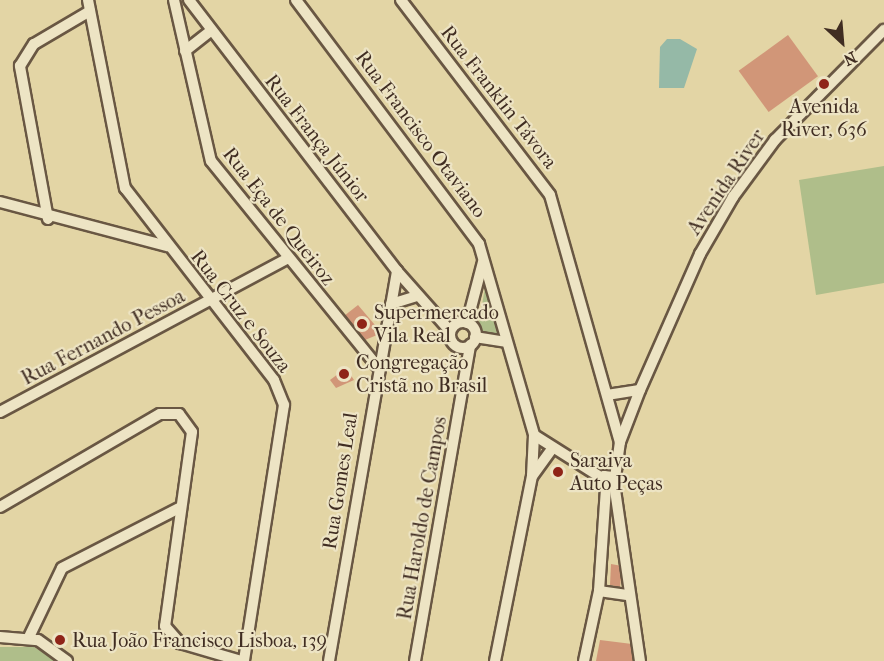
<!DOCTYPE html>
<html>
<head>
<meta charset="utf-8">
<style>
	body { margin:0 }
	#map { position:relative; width:884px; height:661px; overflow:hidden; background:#e3d5a5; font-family:"IM FELL French Canon",serif }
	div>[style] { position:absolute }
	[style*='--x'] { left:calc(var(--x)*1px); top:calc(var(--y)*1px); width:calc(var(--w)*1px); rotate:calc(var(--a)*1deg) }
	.green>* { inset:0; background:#afbe8a }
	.water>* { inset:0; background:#95b9a7 }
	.building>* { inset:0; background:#d19678; transform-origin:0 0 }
	.roads { filter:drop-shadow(2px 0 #695743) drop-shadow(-2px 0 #695743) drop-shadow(0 2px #695743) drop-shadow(0 -2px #695743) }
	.minor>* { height:10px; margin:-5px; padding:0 5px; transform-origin:5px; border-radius:5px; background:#ede4c4 }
	.minor>.ring { margin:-5px; padding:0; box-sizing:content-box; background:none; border:10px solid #ede4c4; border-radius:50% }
	.dots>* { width:16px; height:16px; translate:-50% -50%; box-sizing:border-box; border:3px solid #ede4c4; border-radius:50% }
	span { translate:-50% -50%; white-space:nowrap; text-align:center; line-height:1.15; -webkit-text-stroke:4.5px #ede4c4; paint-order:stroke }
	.street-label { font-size:20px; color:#402d22 }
	.poi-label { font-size:20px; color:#402d22 }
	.left { translate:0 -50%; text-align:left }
	.north { position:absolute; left:812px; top:12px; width:60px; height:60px; -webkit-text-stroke:4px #ede4c4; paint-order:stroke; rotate:154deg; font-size:16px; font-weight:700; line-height:24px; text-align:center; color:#402d22 }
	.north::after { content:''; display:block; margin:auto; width:21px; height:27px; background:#402d22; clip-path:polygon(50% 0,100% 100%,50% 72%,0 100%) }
</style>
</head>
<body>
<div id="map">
	<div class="green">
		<div style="clip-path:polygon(884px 166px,884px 283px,816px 295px,799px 180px)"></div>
		<div style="clip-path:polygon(486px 282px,500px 333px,477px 333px)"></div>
		<div style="clip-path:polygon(0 647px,34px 647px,57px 661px,0 661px)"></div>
	</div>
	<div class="water">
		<div style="clip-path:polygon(667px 39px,680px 39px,697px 49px,684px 88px,659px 88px,660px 47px)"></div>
	</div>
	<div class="building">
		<div style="left:788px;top:35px;width:51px;height:61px;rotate:54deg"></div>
		<div style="clip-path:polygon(358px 305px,380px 331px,377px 335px,365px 340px,344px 316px)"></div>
		<div style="clip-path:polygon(346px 368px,354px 380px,336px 388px,330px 380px)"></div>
		<div style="clip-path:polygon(611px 564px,622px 566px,620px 587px,610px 585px)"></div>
		<div style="clip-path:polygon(600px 640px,632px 644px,635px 661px,596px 661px)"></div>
	</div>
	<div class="roads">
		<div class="minor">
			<div style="--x:88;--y:0;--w:192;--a:78.9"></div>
			<div style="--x:125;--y:188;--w:243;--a:52.2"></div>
			<div style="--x:274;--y:380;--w:27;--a:68"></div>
			<div style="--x:284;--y:405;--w:259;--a:98.9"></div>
			<div style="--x:174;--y:0;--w:165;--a:77.1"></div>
			<div style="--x:211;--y:161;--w:264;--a:51"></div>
			<div style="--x:189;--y:0;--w:342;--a:52.5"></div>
			<div style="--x:397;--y:271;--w:80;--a:48.5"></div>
			<div style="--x:296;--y:0;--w:305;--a:53.1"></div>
			<div style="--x:479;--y:244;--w:199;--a:73.9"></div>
			<div style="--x:534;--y:435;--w:41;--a:92.8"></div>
			<div style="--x:532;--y:476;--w:189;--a:101.3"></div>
			<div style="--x:401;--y:0;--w:245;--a:52.6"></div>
			<div style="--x:550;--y:195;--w:257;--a:74.2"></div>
			<div style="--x:185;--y:51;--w:33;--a:-38"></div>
			<div style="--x:0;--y:202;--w:173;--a:14.8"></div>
			<div style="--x:48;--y:219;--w:156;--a:-100.4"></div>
			<div style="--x:20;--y:66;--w:26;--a:-58"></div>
			<div style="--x:34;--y:44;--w:65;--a:-30.5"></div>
			<div style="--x:391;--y:304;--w:28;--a:-17"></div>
			<div class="ring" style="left:450px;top:322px;width:16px;height:16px"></div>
			<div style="--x:467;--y:323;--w:63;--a:-75.3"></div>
			<div style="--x:475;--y:337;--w:31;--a:9"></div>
			<div style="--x:607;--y:395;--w:33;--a:-9"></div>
			<div style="--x:0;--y:412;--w:324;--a:-28.1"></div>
			<div style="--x:534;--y:435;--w:80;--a:32.3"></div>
			<div style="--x:533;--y:475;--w:32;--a:-54"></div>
			<div style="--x:613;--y:477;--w:9;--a:-174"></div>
			<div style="--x:604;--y:476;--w:11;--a:90"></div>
			<div style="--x:604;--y:487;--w:10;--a:-11"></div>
			<div style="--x:614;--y:485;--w:43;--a:-82.1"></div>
			<div style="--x:620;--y:442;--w:56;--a:-69"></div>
			<div style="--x:640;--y:390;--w:149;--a:-66.2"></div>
			<div style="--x:700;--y:254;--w:66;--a:-59.9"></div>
			<div style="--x:733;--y:197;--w:71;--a:-53.6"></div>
			<div style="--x:775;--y:140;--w:155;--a:-45.3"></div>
			<div style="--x:614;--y:483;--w:180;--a:81.7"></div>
			<div style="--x:0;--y:507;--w:185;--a:-30.2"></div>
			<div style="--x:160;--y:414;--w:19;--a:0"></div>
			<div style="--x:179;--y:414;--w:22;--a:54"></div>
			<div style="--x:192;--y:432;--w:196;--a:97.9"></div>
			<div style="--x:165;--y:626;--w:23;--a:49"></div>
			<div style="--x:180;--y:643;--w:64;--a:16.4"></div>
			<div style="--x:599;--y:591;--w:30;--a:8"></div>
			<div style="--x:0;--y:637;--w:38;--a:5"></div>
			<div style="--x:38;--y:640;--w:36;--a:36"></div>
			<div style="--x:29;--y:637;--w:76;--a:-64.4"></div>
			<div style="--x:62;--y:568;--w:131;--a:-27.1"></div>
			<div style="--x:329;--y:661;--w:396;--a:-80.1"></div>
			<div style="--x:415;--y:661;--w:321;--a:-80.1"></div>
			<div style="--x:584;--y:661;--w:72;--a:-77.9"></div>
			<div style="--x:599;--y:591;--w:103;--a:-86.1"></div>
		</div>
	</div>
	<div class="dots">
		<div style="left:824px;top:84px;background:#8f2418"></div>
		<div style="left:362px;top:324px;background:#8f2418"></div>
		<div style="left:344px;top:374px;background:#8f2418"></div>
		<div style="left:558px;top:472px;background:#8f2418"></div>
		<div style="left:60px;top:640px;background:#8f2418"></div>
	</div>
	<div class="street-label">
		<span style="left:499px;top:97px;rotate:52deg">Rua Franklin Távora</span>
		<span style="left:421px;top:134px;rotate:53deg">Rua Francisco Otaviano</span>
		<span style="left:317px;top:138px;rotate:52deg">Rua França Júnior</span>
		<span style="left:726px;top:182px;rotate:-56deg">Avenida River</span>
		<span style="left:279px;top:216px;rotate:52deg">Rua Eça de Queiroz</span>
		<span style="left:241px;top:311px;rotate:52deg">Rua Cruz e Souza</span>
		<span style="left:103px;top:337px;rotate:-28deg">Rua Fernando Pessoa</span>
		<span style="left:340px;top:481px;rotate:-81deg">Rua Gomes Leal</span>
		<span style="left:422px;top:518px;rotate:-80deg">Rua Haroldo de Campos</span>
	</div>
	<div class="poi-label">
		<span style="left:824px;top:118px">Avenida<br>River, 636</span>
		<span class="left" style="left:374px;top:324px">Supermercado<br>Vila Real</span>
		<span class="left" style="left:356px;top:374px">Congregação<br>Cristã no Brasil</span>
		<span class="left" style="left:570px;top:472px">Saraiva<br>Auto Peças</span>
		<span class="left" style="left:72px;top:640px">Rua João Francisco Lisboa, 139</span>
	</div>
	<div class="north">N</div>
</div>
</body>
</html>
